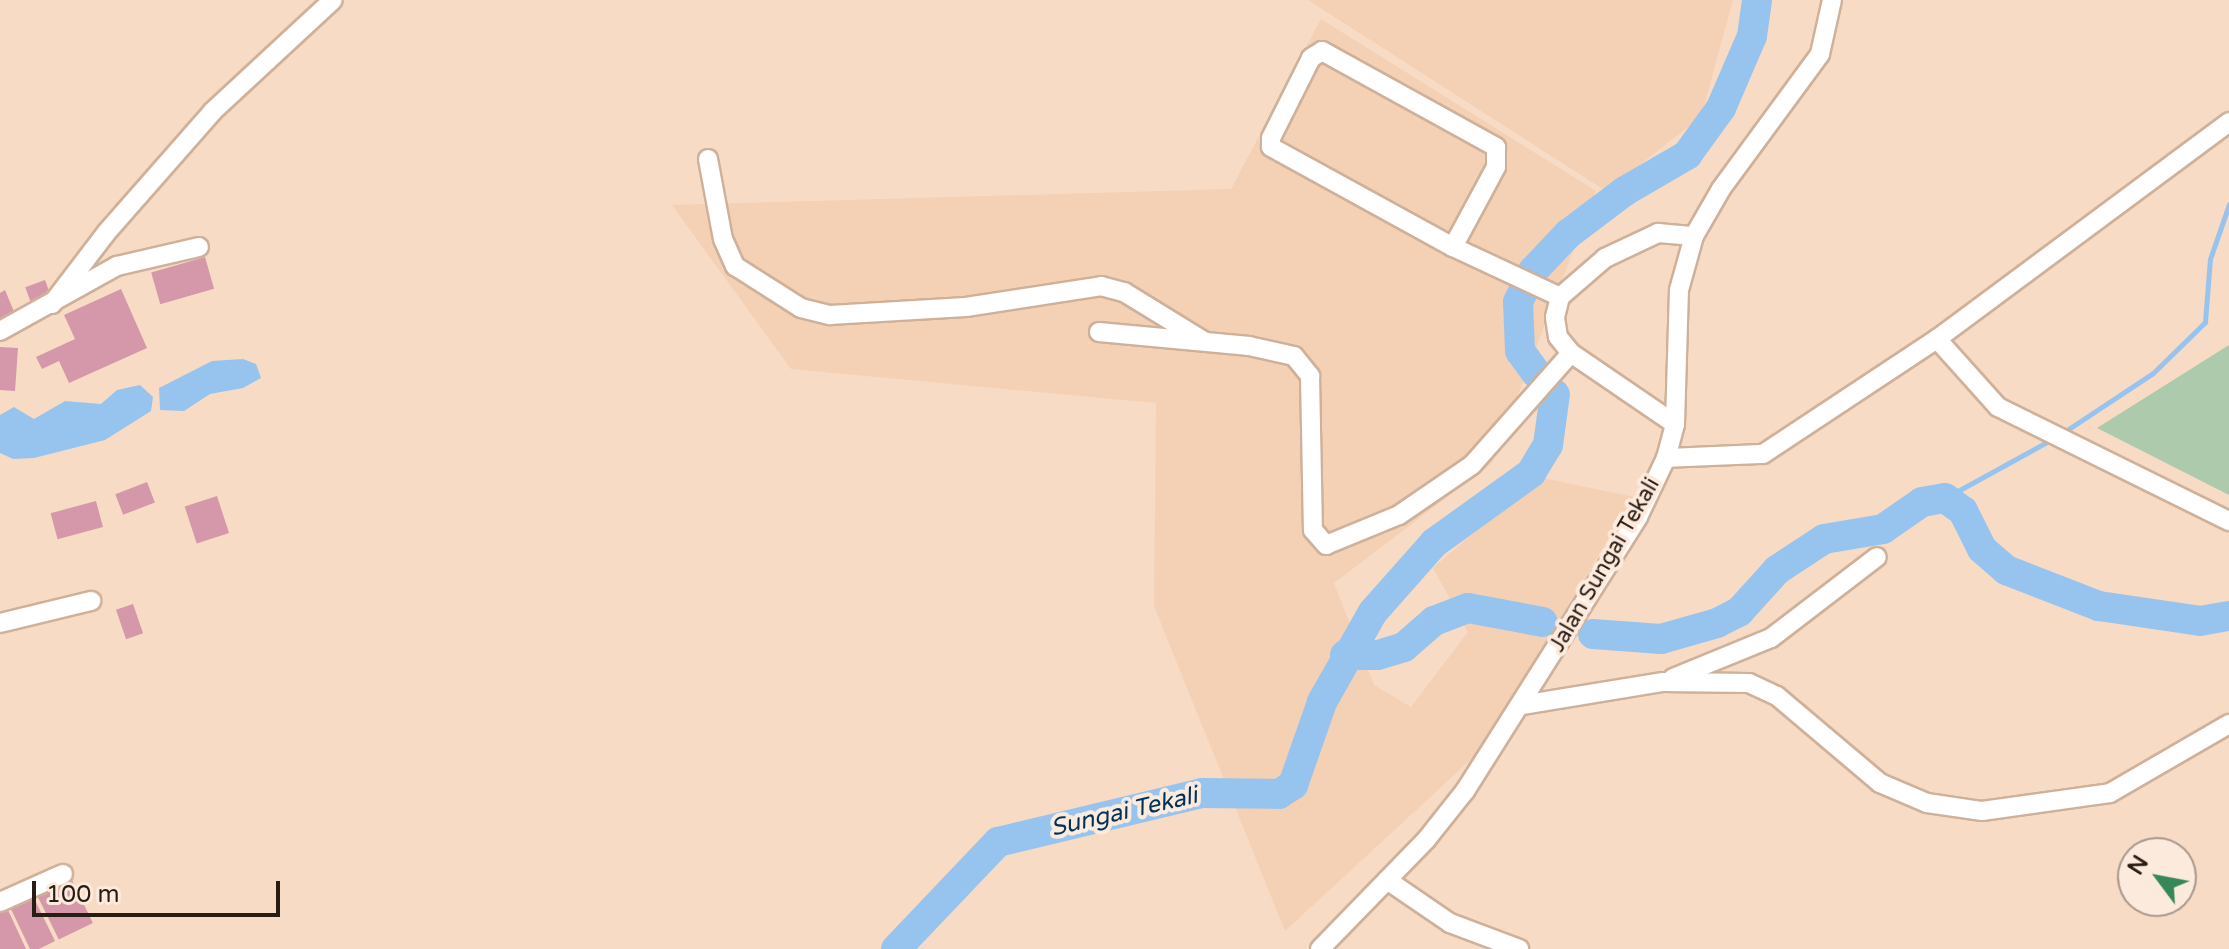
<!DOCTYPE html>
<html>
<head>
<meta charset="utf-8">
<style>
	body { margin:0 }
	#map { position:relative; width:2229px; height:949px; overflow:hidden; background:#f8dbc4; font-family:"Varela Round",sans-serif }
	div>[style] { position:absolute }
	[style*='--x'] { left:calc(var(--x)*1px); top:calc(var(--y)*1px); width:calc(var(--w)*1px); rotate:calc(var(--a)*1deg) }
	.built>* { inset:0; background:#f4d0b4 }
	.green>* { inset:0; background:#adcaad }
	.water>* { inset:0; background:#97c4ee }
	.stream>* { height:5px; margin:-2.5px; padding:0 2.5px; transform-origin:2.5px; border-radius:2.5px; background:#97c4ee }
	.river>* { height:30px; margin:-15px; padding:0 15px; transform-origin:15px; border-radius:15px; background:#97c4ee }
	.building>* { inset:0; background:#d598ab; transform-origin:0 0 }
	.roads { filter:drop-shadow(2px 0 #ceb19b) drop-shadow(-2px 0 #ceb19b) drop-shadow(0 2px #ceb19b) drop-shadow(0 -2px #ceb19b) }
	.minor>* { height:18px; margin:-9px; padding:0 9px; transform-origin:9px; border-radius:9px; background:#fff }
	span { translate:-50% -50%; white-space:nowrap; text-align:center; line-height:1.15; -webkit-text-stroke:8px #fceadd; paint-order:stroke }
	.street-label { font-size:22px; color:#281d15 }
	.water-label { font-size:24px; color:#003259; font-style:italic }
	.north { position:absolute; left:2117px; top:837px; width:80px; height:80px; box-sizing:border-box; background:#fceadd; border:2px solid #a7988d; border-radius:50%; rotate:302deg; font-size:22px; font-weight:700; line-height:32px; text-align:center; color:#281d15 }
	.north::after { content:''; display:block; margin:auto; width:28px; height:36px; background:#378859; clip-path:polygon(50% 0,100% 100%,50% 72%,0 100%) }
	.scale { position:absolute; left:32px; top:881px; width:248px; height:36px; box-sizing:border-box; border:4px solid #281d15; border-top:0; padding-left:10px; font-size:24px; line-height:28px; white-space:nowrap; color:#281d15; -webkit-text-stroke:6px #fceadd; paint-order:stroke }
</style>
</head>
<body>
<div id="map">
	<div class="built">
		<div style="clip-path:polygon(1308px 0,1733px 0,1701px 117px,1606px 191px)"></div>
		<div style="clip-path:polygon(1321px 19px,1596px 191px,1492px 463px,1334px 583px,1374px 685px,1411px 707px,1468px 632px,1433px 568px,1538px 477px,1634px 497px,1478px 753px,1285px 931px,1154px 606px,1156px 403px,791px 369px,672px 205px,1231px 189px)"></div>
	</div>
	<div class="green">
		<div style="clip-path:polygon(2229px 345px,2229px 495px,2097px 428px)"></div>
	</div>
	<div class="water">
		<div style="clip-path:polygon(243px 359px,256px 364px,261px 378px,243px 388px,210px 394px,184px 411px,160px 410px,159px 388px,212px 361px)"></div>
		<div style="clip-path:polygon(140px 385px,153px 397px,151px 411px,105px 440px,34px 458px,13px 459px,0 453px,0 415px,14px 407px,34px 419px,65px 401px,101px 404px,117px 390px)"></div>
	</div>
	<div class="stream">
		<div style="--x:2067;--y:430;--w:103;--a:-33.5"></div>
		<div style="--x:2153;--y:373;--w:73;--a:-44.4"></div>
		<div style="--x:2205;--y:322;--w:63;--a:-85.5"></div>
		<div style="--x:2210;--y:259;--w:58;--a:-70.9"></div>
		<div style="--x:1945;--y:498;--w:116;--a:-28.8"></div>
	</div>
	<div class="river">
		<div style="--x:1536;--y:373;--w:27;--a:-126"></div>
		<div style="--x:1520;--y:351;--w:49;--a:-92.3"></div>
		<div style="--x:1518;--y:302;--w:34;--a:-64"></div>
		<div style="--x:1533;--y:271;--w:51;--a:-46.6"></div>
		<div style="--x:1568;--y:234;--w:71;--a:-37"></div>
		<div style="--x:1625;--y:191;--w:72;--a:-30.1"></div>
		<div style="--x:1687;--y:155;--w:58;--a:-54.1"></div>
		<div style="--x:1721;--y:108;--w:78;--a:-66.7"></div>
		<div style="--x:1752;--y:36;--w:36;--a:-82"></div>
		<div style="--x:1593;--y:634;--w:68;--a:4.2"></div>
		<div style="--x:1661;--y:639;--w:58;--a:-15.9"></div>
		<div style="--x:1717;--y:623;--w:25;--a:-27"></div>
		<div style="--x:1739;--y:612;--w:57;--a:-47.9"></div>
		<div style="--x:1777;--y:570;--w:56;--a:-33.4"></div>
		<div style="--x:1824;--y:539;--w:60;--a:-9.6"></div>
		<div style="--x:1883;--y:529;--w:47;--a:-34.7"></div>
		<div style="--x:1922;--y:502;--w:23;--a:-10"></div>
		<div style="--x:1945;--y:498;--w:22;--a:36"></div>
		<div style="--x:1963;--y:511;--w:42;--a:63.4"></div>
		<div style="--x:1982;--y:549;--w:32;--a:41"></div>
		<div style="--x:2006;--y:570;--w:100;--a:21.2"></div>
		<div style="--x:2099;--y:606;--w:102;--a:8.4"></div>
		<div style="--x:2200;--y:621;--w:29;--a:-10"></div>
		<div style="--x:1345;--y:655;--w:33;--a:0"></div>
		<div style="--x:1378;--y:655;--w:27;--a:-17"></div>
		<div style="--x:1404;--y:647;--w:40;--a:-41"></div>
		<div style="--x:1434;--y:621;--w:36;--a:-21"></div>
		<div style="--x:1468;--y:608;--w:76;--a:10.6"></div>
		<div style="--x:896;--y:949;--w:148;--a:-46.4"></div>
		<div style="--x:998;--y:842;--w:210;--a:-13.5"></div>
		<div style="--x:1202;--y:793;--w:77;--a:0.7"></div>
		<div style="--x:1279;--y:794;--w:17;--a:-33"></div>
		<div style="--x:1293;--y:785;--w:88;--a:-70.7"></div>
		<div style="--x:1322;--y:702;--w:103;--a:-60.5"></div>
		<div style="--x:1373;--y:612;--w:92;--a:-48.5"></div>
		<div style="--x:1434;--y:543;--w:120;--a:-35.8"></div>
		<div style="--x:1531;--y:473;--w:33;--a:-59"></div>
		<div style="--x:1548;--y:445;--w:51;--a:-82.2"></div>
	</div>
	<div class="building">
		<div style="left:205px;top:257px;width:33px;height:56px;rotate:74deg"></div>
		<div style="left:45px;top:280px;width:20px;height:21px;rotate:70deg"></div>
		<div style="clip-path:polygon(121px 289px,147px 348px,69px 383px,59px 361px,42px 369px,36px 357px,75px 339px,64px 315px)"></div>
		<div style="clip-path:polygon(5px 290px,15px 314px,0 320px,0 293px)"></div>
		<div style="clip-path:polygon(0 347px,18px 348px,15px 391px,0 390px)"></div>
		<div style="left:147px;top:482px;width:22px;height:34px;rotate:69deg"></div>
		<div style="left:217px;top:496px;width:39px;height:34px;rotate:72deg"></div>
		<div style="left:96px;top:501px;width:27px;height:47px;rotate:75deg"></div>
		<div style="left:133px;top:604px;width:31px;height:18px;rotate:71deg"></div>
		<div style="left:71px;top:878px;width:50px;height:38px;rotate:64deg"></div>
		<div style="clip-path:polygon(33px 896px,55px 941px,39px 949px,30px 949px,10px 907px)"></div>
		<div style="clip-path:polygon(8px 910px,26px 949px,0 949px,0 913px)"></div>
	</div>
	<div class="roads">
		<div class="minor">
			<div style="--x:1322;--y:51;--w:199;--a:28.9"></div>
			<div style="--x:1496;--y:147;--w:20;--a:90"></div>
			<div style="--x:1496;--y:167;--w:91;--a:118.3"></div>
			<div style="--x:1453;--y:247;--w:208;--a:-151.2"></div>
			<div style="--x:1271;--y:147;--w:9;--a:-90"></div>
			<div style="--x:1271;--y:138;--w:89;--a:-63.4"></div>
			<div style="--x:1311;--y:58;--w:13;--a:-32"></div>
			<div style="--x:708;--y:159;--w:81;--a:79.4"></div>
			<div style="--x:723;--y:239;--w:30;--a:66"></div>
			<div style="--x:735;--y:266;--w:78;--a:32.5"></div>
			<div style="--x:801;--y:308;--w:30;--a:14"></div>
			<div style="--x:830;--y:315;--w:136;--a:-3.4"></div>
			<div style="--x:966;--y:307;--w:137;--a:-8.8"></div>
			<div style="--x:1101;--y:286;--w:24;--a:15"></div>
			<div style="--x:1124;--y:292;--w:92;--a:31.6"></div>
			<div style="--x:1453;--y:247;--w:118;--a:25"></div>
			<div style="--x:52;--y:304;--w:89;--a:-52.7"></div>
			<div style="--x:106;--y:233;--w:162;--a:-48.7"></div>
			<div style="--x:213;--y:111;--w:163;--a:-42.8"></div>
			<div style="--x:0;--y:331;--w:134;--a:-29.1"></div>
			<div style="--x:117;--y:266;--w:84;--a:-13"></div>
			<div style="--x:1099;--y:332;--w:151;--a:5.3"></div>
			<div style="--x:1249;--y:346;--w:46;--a:12.5"></div>
			<div style="--x:1294;--y:356;--w:26;--a:51"></div>
			<div style="--x:1310;--y:376;--w:154;--a:88.9"></div>
			<div style="--x:1313;--y:530;--w:20;--a:49"></div>
			<div style="--x:1326;--y:545;--w:79;--a:-22.3"></div>
			<div style="--x:1399;--y:515;--w:88;--a:-34.4"></div>
			<div style="--x:1472;--y:465;--w:149;--a:-48.5"></div>
			<div style="--x:1937;--y:339;--w:91;--a:48.1"></div>
			<div style="--x:1998;--y:407;--w:258;--a:26.3"></div>
			<div style="--x:1675;--y:424;--w:126;--a:-145.7"></div>
			<div style="--x:1571;--y:353;--w:21;--a:-129"></div>
			<div style="--x:1558;--y:337;--w:20;--a:-99"></div>
			<div style="--x:1555;--y:317;--w:21;--a:-76"></div>
			<div style="--x:1560;--y:297;--w:60;--a:-40.9"></div>
			<div style="--x:1605;--y:258;--w:59;--a:-25.3"></div>
			<div style="--x:1658;--y:233;--w:36;--a:5"></div>
			<div style="--x:1666;--y:458;--w:97;--a:-2.4"></div>
			<div style="--x:1763;--y:454;--w:209;--a:-33.5"></div>
			<div style="--x:1937;--y:339;--w:364;--a:-36.6"></div>
			<div style="--x:0;--y:623;--w:94;--a:-13.6"></div>
			<div style="--x:1673;--y:678;--w:106;--a:-22.2"></div>
			<div style="--x:1771;--y:638;--w:133;--a:-37.4"></div>
			<div style="--x:1522;--y:705;--w:143;--a:-9.3"></div>
			<div style="--x:1663;--y:682;--w:86;--a:0.7"></div>
			<div style="--x:1749;--y:683;--w:31;--a:25"></div>
			<div style="--x:1777;--y:696;--w:135;--a:40.2"></div>
			<div style="--x:1880;--y:783;--w:51;--a:23.1"></div>
			<div style="--x:1927;--y:803;--w:56;--a:8.3"></div>
			<div style="--x:1982;--y:811;--w:129;--a:-8"></div>
			<div style="--x:2110;--y:793;--w:138;--a:-30.1"></div>
			<div style="--x:1387;--y:880;--w:76;--a:34.3"></div>
			<div style="--x:1450;--y:923;--w:74;--a:20.6"></div>
			<div style="--x:0;--y:902;--w:69;--a:-24"></div>
			<div style="--x:1320;--y:949;--w:152;--a:-45.8"></div>
			<div style="--x:1426;--y:840;--w:63;--a:-51.5"></div>
			<div style="--x:1465;--y:791;--w:324;--a:-57.7"></div>
			<div style="--x:1638;--y:517;--w:65;--a:-64.6"></div>
			<div style="--x:1666;--y:458;--w:35;--a:-75"></div>
			<div style="--x:1675;--y:424;--w:134;--a:-88.3"></div>
			<div style="--x:1679;--y:290;--w:56;--a:-74.5"></div>
			<div style="--x:1694;--y:236;--w:54;--a:-60.1"></div>
			<div style="--x:1721;--y:189;--w:167;--a:-53.7"></div>
			<div style="--x:1820;--y:54;--w:55;--a:-77.5"></div>
		</div>
	</div>
	<div class="street-label">
		<span style="left:1605px;top:565px;rotate:-60deg">Jalan Sungai Tekali</span>
	</div>
	<div class="water-label">
		<span style="left:1124px;top:812px;rotate:-13deg">Sungai Tekali</span>
	</div>
	<div class="north">N</div>
	<div class="scale">100 m</div>
</div>
</body>
</html>
